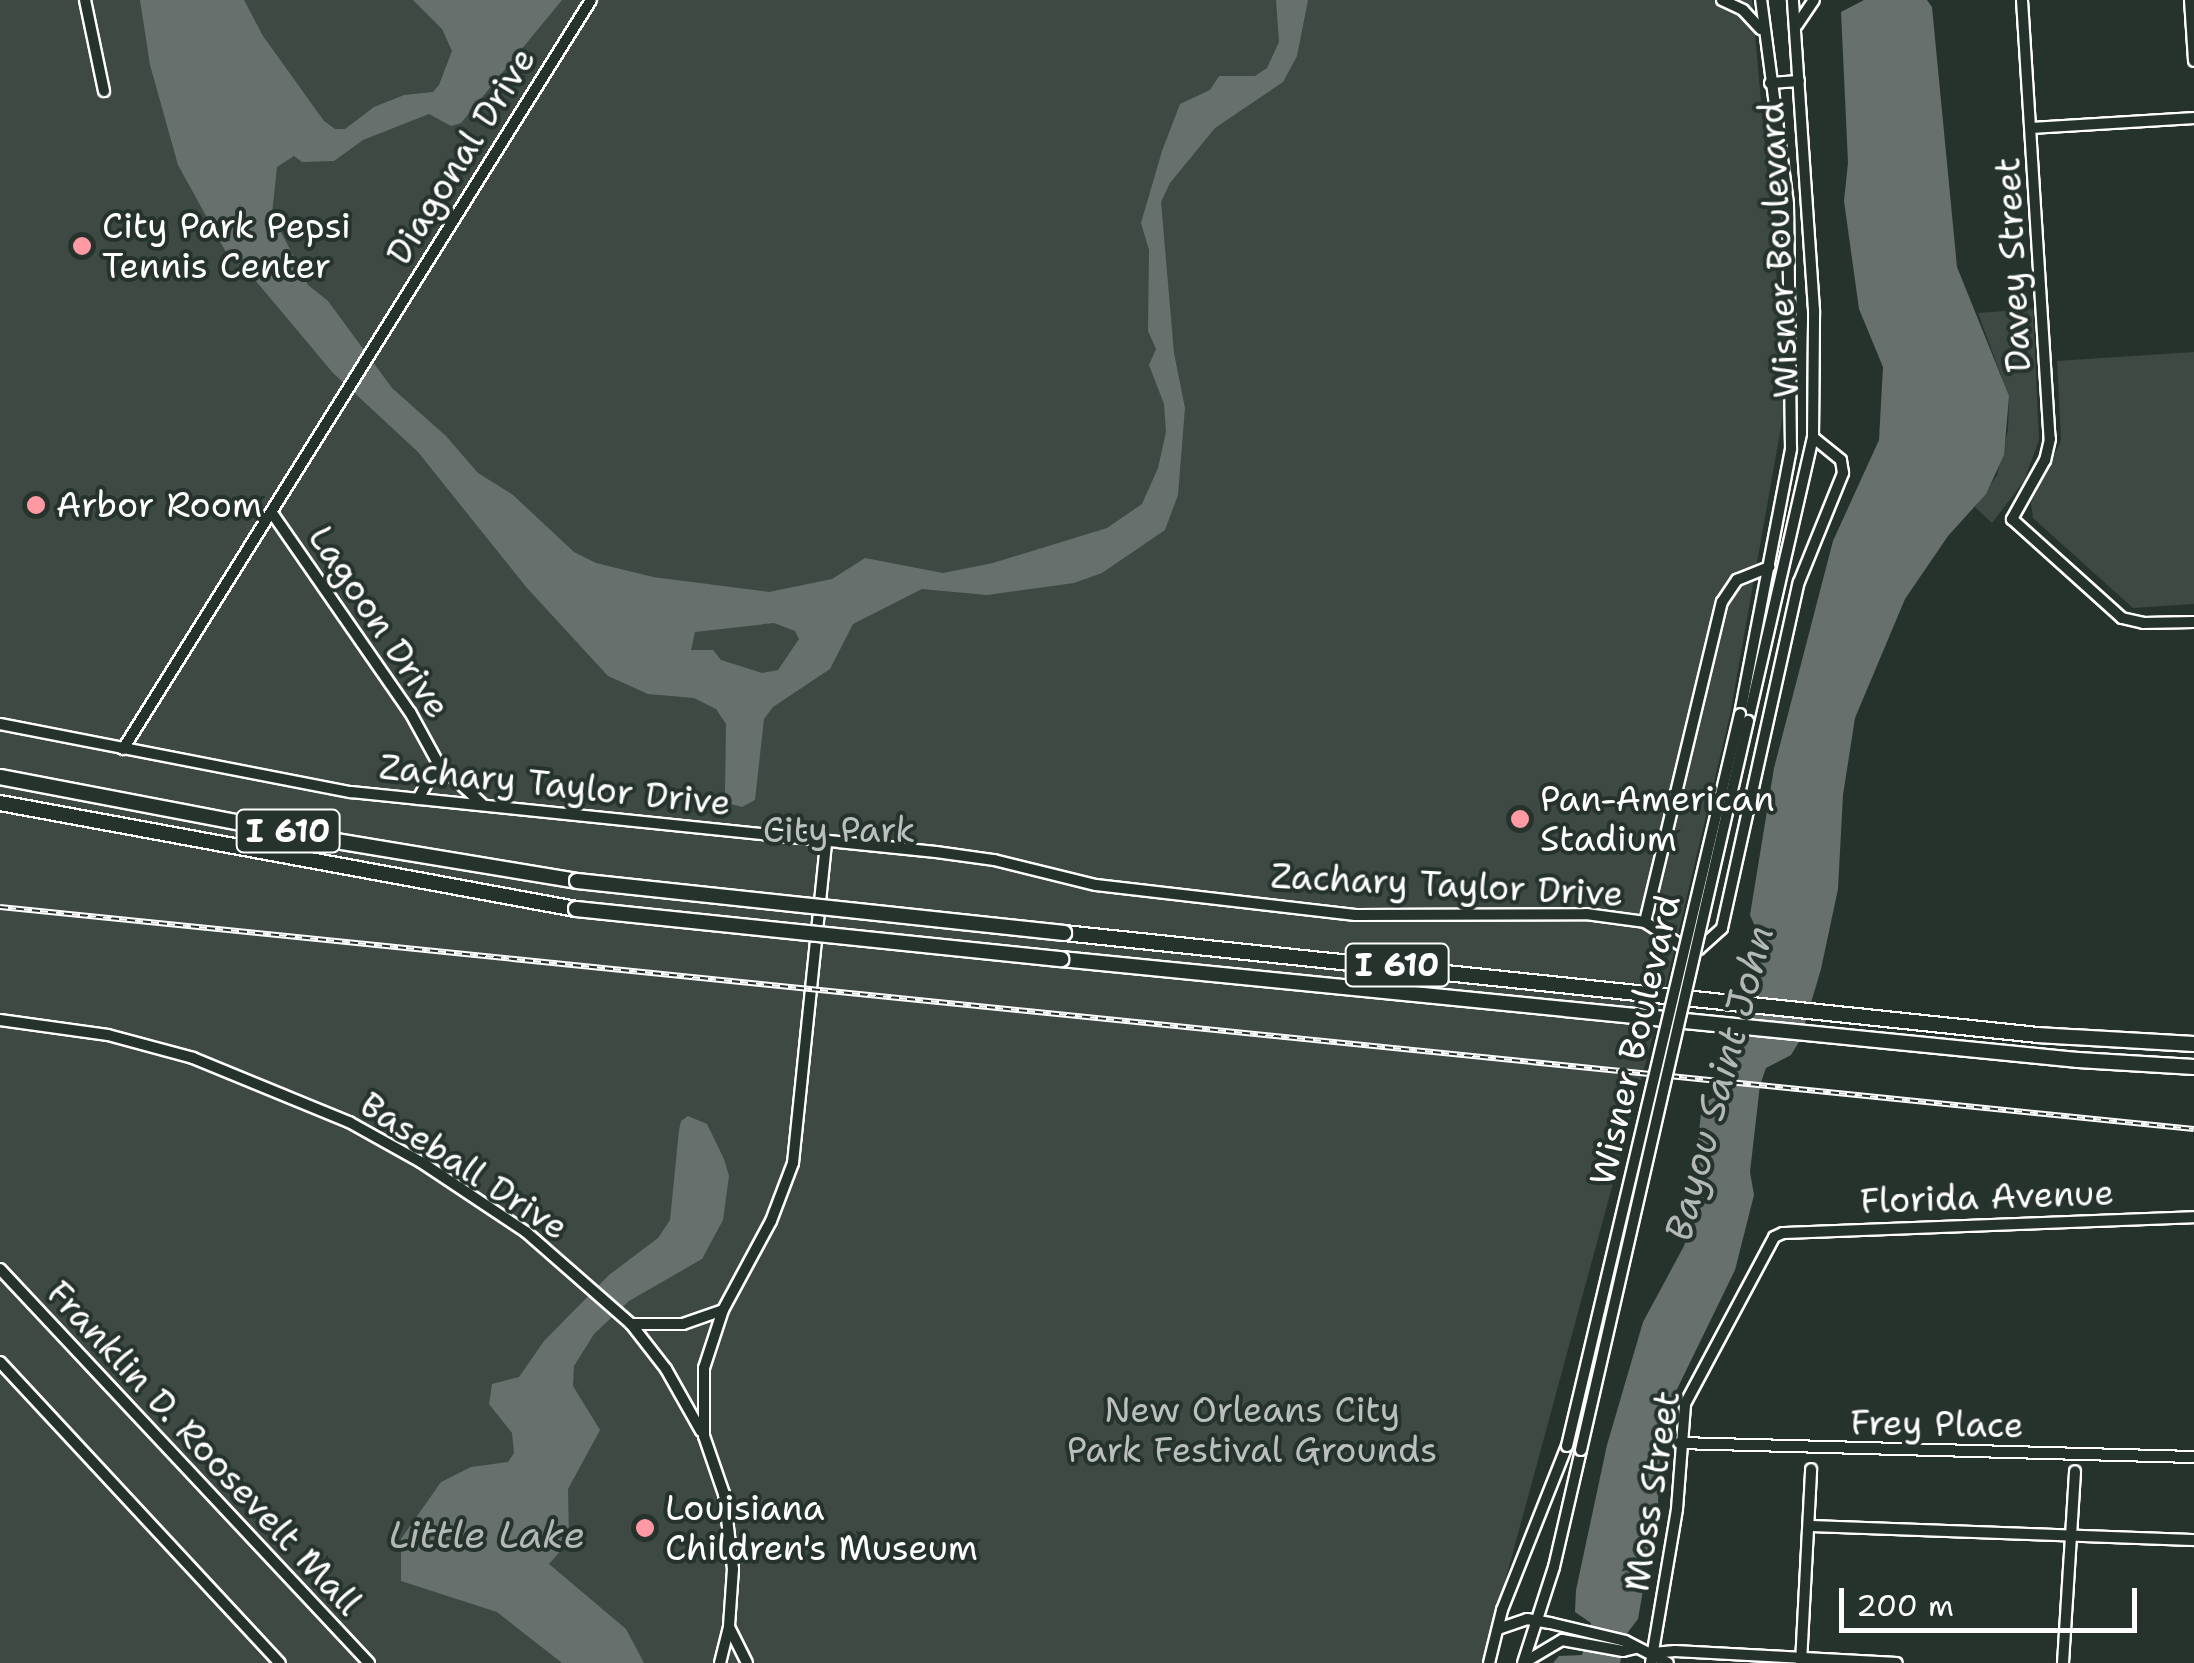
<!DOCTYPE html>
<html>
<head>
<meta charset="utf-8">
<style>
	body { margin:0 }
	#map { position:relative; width:2194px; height:1663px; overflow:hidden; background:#26332d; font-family:"Shantell Sans",sans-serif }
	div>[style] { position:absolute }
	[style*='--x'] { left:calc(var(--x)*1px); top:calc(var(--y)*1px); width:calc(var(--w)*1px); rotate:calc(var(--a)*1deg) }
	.green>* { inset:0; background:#3e4944 }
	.water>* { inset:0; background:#67706c }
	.roads { filter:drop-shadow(2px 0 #fff) drop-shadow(-2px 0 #fff) drop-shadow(0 2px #fff) drop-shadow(0 -2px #fff) }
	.minor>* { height:10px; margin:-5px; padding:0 5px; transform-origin:5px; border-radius:5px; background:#26332d }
	.highway>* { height:14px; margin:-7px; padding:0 7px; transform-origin:7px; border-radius:7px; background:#26332d }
	.rail>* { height:6px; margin-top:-3px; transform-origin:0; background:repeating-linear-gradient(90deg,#26332d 0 8px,#fff 0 16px); box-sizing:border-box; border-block:2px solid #fff }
	.bridges { filter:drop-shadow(2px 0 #fff) drop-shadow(-2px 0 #fff) drop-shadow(0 2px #fff) drop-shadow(0 -2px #fff) }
	.minor-bridge>* { height:10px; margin:-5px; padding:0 5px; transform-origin:5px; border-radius:5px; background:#26332d }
	.highway-bridge>* { height:14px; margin:-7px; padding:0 7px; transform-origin:7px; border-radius:7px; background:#26332d }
	.dots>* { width:28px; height:28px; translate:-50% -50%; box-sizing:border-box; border:5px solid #26332d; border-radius:50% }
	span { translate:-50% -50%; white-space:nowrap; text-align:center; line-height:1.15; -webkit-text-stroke:8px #26332d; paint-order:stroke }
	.shield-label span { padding:2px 8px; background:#26332d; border:2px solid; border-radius:8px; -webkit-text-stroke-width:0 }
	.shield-label { font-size:32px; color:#fff; font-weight:700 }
	.street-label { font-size:35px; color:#fff }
	.poi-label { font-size:35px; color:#fff }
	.left { translate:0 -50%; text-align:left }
	.park-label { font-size:35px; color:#bbbfbe }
	.water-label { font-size:38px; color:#b3b8b6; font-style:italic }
	.scale { position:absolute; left:1839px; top:1588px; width:298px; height:45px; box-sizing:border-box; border:5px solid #fff; border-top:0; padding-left:12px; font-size:30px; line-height:35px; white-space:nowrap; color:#fff; -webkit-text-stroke:8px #26332d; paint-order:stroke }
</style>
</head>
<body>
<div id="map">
	<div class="green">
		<div style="clip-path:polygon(0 0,1752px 0,1787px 393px,1730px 715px,1661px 1006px,1483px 1663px,0 1663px)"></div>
		<div style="clip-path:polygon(2033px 309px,2039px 440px,2024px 481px,1992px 523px,1975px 507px,1997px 475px,2008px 430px,2009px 397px,1978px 313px)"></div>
		<div style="clip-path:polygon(2194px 352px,2194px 604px,2133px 608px,2033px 518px,2031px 503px,2061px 441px,2057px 361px)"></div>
	</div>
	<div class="water">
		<div style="clip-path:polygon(evenodd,140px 0,244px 0,263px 36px,324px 121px,335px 129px,345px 129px,374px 107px,404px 95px,433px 92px,439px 85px,452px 51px,442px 29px,413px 0,562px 0,461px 123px,451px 126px,429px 114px,363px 140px,334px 161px,302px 162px,294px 156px,277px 167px,272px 214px,308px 285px,328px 301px,392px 388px,446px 436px,478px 473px,513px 495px,574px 552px,596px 563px,653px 577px,769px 592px,832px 579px,865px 558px,943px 573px,993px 563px,1107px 528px,1142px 504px,1158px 468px,1166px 432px,1164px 404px,1149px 365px,1156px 349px,1148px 331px,1149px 250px,1141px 223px,1162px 151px,1180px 104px,1210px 90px,1219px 76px,1255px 76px,1267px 68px,1279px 42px,1276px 0,1308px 0,1297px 56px,1283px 82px,1215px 128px,1170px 183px,1161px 202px,1174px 353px,1185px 408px,1178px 495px,1165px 530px,1102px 573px,1074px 583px,987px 595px,922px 589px,853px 624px,830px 669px,773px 707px,764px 719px,755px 800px,742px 807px,731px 804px,725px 794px,726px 724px,716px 709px,694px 698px,648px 694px,608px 676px,527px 588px,418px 452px,333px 373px,245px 268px,227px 254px,178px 165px,150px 65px,140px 0,774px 623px,795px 631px,799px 639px,778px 670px,762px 673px,721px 660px,713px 650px,691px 650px,695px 632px,774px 623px)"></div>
		<div style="clip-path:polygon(1864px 0,1927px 0,1932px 7px,1957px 267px,2009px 396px,2004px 455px,1986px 494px,1948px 536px,1905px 599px,1855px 718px,1843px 795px,1838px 889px,1821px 969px,1800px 1040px,1791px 1055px,1766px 1068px,1760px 1085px,1750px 1172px,1754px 1195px,1735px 1270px,1661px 1422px,1658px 1504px,1638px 1619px,1628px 1632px,1620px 1663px,1553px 1663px,1559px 1656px,1582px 1655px,1591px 1623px,1575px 1612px,1576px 1590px,1607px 1445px,1643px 1322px,1684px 1246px,1700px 1193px,1697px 1150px,1702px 1104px,1731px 1088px,1740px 1026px,1764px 947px,1750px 915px,1774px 768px,1833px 541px,1879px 440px,1883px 367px,1859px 309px,1844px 201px,1848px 163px,1841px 12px)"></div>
		<div style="clip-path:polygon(688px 1116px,707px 1124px,724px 1159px,729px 1176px,723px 1220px,702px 1259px,629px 1301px,594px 1334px,574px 1366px,573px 1386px,600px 1430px,568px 1489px,569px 1541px,549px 1564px,626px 1629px,644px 1663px,562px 1663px,497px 1612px,401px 1581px,401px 1539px,441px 1482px,471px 1467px,508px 1462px,514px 1453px,512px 1433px,489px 1404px,492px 1384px,519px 1377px,544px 1341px,609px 1275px,658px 1238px,670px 1220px,679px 1130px,681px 1121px)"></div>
	</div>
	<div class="roads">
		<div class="minor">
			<div style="--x:85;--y:0;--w:93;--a:78.2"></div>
			<div style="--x:1722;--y:0;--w:23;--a:25"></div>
			<div style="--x:1743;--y:10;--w:26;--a:47"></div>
			<div style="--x:2022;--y:0;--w:440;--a:86.4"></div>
			<div style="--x:2050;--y:439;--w:22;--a:103"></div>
			<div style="--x:2045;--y:460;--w:68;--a:119.2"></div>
			<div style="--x:2012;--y:519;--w:148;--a:42"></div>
			<div style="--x:2122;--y:618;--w:22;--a:13"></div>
			<div style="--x:2143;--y:623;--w:51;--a:-1.1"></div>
			<div style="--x:2190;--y:0;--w:61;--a:86.2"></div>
			<div style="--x:1797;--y:25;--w:30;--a:-56"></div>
			<div style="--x:1770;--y:83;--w:29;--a:-4"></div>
			<div style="--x:2032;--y:128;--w:162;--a:-3.5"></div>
			<div style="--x:272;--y:513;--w:242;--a:55.3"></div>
			<div style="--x:410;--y:712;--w:58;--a:61.2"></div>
			<div style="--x:438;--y:763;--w:59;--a:42.9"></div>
			<div style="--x:1740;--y:714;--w:270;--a:-79.1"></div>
			<div style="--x:1791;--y:449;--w:245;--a:-90.7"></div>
			<div style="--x:1788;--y:204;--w:206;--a:-97.5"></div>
			<div style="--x:1748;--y:721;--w:291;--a:-77.1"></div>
			<div style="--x:1813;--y:437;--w:127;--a:-89.5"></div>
			<div style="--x:1814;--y:310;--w:311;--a:-93.9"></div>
			<div style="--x:0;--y:724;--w:358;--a:11"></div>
			<div style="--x:351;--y:792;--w:588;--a:5.86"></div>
			<div style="--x:936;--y:852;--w:59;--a:7.9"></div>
			<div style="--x:994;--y:860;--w:105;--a:13.8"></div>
			<div style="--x:1096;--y:885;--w:261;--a:6.6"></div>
			<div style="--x:1355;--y:915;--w:231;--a:-0.2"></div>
			<div style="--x:1586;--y:914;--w:60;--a:7.7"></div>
			<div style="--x:1645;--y:922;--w:48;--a:33"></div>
			<div style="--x:1685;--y:948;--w:14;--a:4"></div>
			<div style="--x:1699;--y:949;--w:31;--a:-42"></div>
			<div style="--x:1722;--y:928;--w:354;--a:-77.5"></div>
			<div style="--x:1799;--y:582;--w:118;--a:-68"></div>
			<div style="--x:1843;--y:473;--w:13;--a:-99"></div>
			<div style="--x:1841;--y:460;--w:36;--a:-141"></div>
			<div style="--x:123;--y:749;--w:883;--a:-58"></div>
			<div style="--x:418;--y:799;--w:41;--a:-60.9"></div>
			<div style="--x:1645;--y:922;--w:329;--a:-76.5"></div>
			<div style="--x:1722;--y:602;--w:27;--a:-56"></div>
			<div style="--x:1737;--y:580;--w:35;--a:-22"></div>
			<div style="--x:0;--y:1020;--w:109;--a:7.9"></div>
			<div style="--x:108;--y:1035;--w:88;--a:15.1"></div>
			<div style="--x:193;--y:1058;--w:169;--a:22.3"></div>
			<div style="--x:349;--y:1122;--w:82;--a:29.1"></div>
			<div style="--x:421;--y:1162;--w:126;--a:33.7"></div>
			<div style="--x:526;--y:1232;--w:140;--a:41.2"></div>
			<div style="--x:631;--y:1324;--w:52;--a:0"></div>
			<div style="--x:683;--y:1324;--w:42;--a:-19.3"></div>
			<div style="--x:0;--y:1269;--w:540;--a:46.88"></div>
			<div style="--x:631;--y:1324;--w:57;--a:52.1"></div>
			<div style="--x:666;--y:1369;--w:71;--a:60.6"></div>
			<div style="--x:0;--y:1362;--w:411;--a:47.1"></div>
			<div style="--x:1679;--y:1443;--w:515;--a:1.56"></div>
			<div style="--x:1809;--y:1526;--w:385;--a:2.1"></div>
			<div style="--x:729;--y:1627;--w:40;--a:63.4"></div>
			<div style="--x:1498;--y:1629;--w:31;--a:-19"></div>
			<div style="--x:1527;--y:1619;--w:23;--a:10"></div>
			<div style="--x:1550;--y:1623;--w:77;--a:13.5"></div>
			<div style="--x:1625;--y:1641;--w:48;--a:27.1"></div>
			<div style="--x:1653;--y:1653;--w:22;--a:-5"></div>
			<div style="--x:1675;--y:1651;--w:222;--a:3.1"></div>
			<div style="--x:1525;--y:1662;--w:43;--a:-30.7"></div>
			<div style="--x:1562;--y:1640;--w:62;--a:10.2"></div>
			<div style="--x:1623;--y:1651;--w:12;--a:-14"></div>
			<div style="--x:720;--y:1663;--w:38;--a:-76"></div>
			<div style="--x:729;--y:1626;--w:57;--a:-86"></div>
			<div style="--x:733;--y:1569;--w:76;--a:-96.8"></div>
			<div style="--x:724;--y:1494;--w:61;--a:-109"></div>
			<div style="--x:704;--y:1436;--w:68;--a:-90"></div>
			<div style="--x:704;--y:1368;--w:61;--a:-71.9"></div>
			<div style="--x:723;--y:1310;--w:101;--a:-61.7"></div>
			<div style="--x:771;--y:1221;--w:62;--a:-69.2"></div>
			<div style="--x:793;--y:1163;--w:324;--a:-84.1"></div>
			<div style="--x:1489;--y:1663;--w:55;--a:-76.2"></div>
			<div style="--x:1502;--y:1610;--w:176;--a:-68.4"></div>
			<div style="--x:1523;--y:1663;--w:101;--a:-72.1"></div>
			<div style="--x:1554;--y:1567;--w:120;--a:-77"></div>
			<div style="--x:1651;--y:1663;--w:156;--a:-80.4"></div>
			<div style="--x:1677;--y:1509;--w:105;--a:-85.6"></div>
			<div style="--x:1685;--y:1404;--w:189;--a:-61.9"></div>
			<div style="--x:1774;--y:1237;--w:10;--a:-24"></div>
			<div style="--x:1783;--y:1233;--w:411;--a:-2.2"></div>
			<div style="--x:1801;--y:1663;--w:194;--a:-87"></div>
			<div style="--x:2063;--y:1663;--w:192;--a:-86.4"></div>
		</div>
		<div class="highway">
			<div style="--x:0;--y:777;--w:342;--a:10.8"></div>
			<div style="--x:336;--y:841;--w:244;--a:9.4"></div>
			<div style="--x:0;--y:803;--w:586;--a:10.43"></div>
			<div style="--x:1064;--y:933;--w:978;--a:5.98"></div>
			<div style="--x:2037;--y:1035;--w:157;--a:3.3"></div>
			<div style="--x:1061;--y:959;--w:1022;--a:5.67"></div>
			<div style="--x:2078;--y:1060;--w:116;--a:3.5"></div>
		</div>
	</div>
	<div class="rail">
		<div style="--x:0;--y:907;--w:2205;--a:5.78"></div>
	</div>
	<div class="bridges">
		<div class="minor-bridge">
			<div style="--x:1567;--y:1446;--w:752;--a:-76.7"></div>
			<div style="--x:1581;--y:1450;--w:748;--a:-77.1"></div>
		</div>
		<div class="highway-bridge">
			<div style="--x:577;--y:881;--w:490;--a:6.1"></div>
			<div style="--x:576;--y:909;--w:488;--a:5.9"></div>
		</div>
	</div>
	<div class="dots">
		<div style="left:82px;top:246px;background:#ff9aa2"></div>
		<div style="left:36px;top:505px;background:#ff9aa2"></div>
		<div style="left:1520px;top:819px;background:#ff9aa2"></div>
		<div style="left:645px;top:1528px;background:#ff9aa2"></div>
	</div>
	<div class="shield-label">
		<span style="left:288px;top:831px">I 610</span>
		<span style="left:1397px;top:965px">I 610</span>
	</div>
	<div class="street-label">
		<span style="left:461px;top:156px;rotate:-58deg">Diagonal Drive</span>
		<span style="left:1779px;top:250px;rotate:-93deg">Wisner Boulevard</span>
		<span style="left:2013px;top:265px;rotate:-93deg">Davey Street</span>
		<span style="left:379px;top:622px;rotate:56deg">Lagoon Drive</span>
		<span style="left:555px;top:785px;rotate:6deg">Zachary Taylor Drive</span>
		<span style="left:1447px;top:885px;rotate:3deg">Zachary Taylor Drive</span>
		<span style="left:1635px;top:1040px;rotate:-77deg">Wisner Boulevard</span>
		<span style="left:464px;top:1166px;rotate:33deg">Baseball Drive</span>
		<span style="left:1987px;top:1197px;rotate:-2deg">Florida Avenue</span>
		<span style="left:1937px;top:1424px;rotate:1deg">Frey Place</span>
		<span style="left:204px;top:1448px;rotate:47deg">Franklin D. Roosevelt Mall</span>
		<span style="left:1652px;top:1491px;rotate:-81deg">Moss Street</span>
	</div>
	<div class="poi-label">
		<span class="left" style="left:102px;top:246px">City Park Pepsi<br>Tennis Center</span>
		<span class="left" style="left:56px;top:505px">Arbor Room</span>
		<span class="left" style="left:1540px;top:819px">Pan-American<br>Stadium</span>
		<span class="left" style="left:665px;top:1528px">Louisiana<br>Children's Museum</span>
	</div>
	<div class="park-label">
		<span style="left:839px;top:830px">City Park</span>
		<span style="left:1252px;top:1430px">New Orleans City<br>Park Festival Grounds</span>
	</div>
	<div class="water-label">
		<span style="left:1719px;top:1083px;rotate:-75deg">Bayou Saint John</span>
		<span style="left:487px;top:1535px">Little Lake</span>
	</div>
	<div class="scale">200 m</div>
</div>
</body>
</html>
